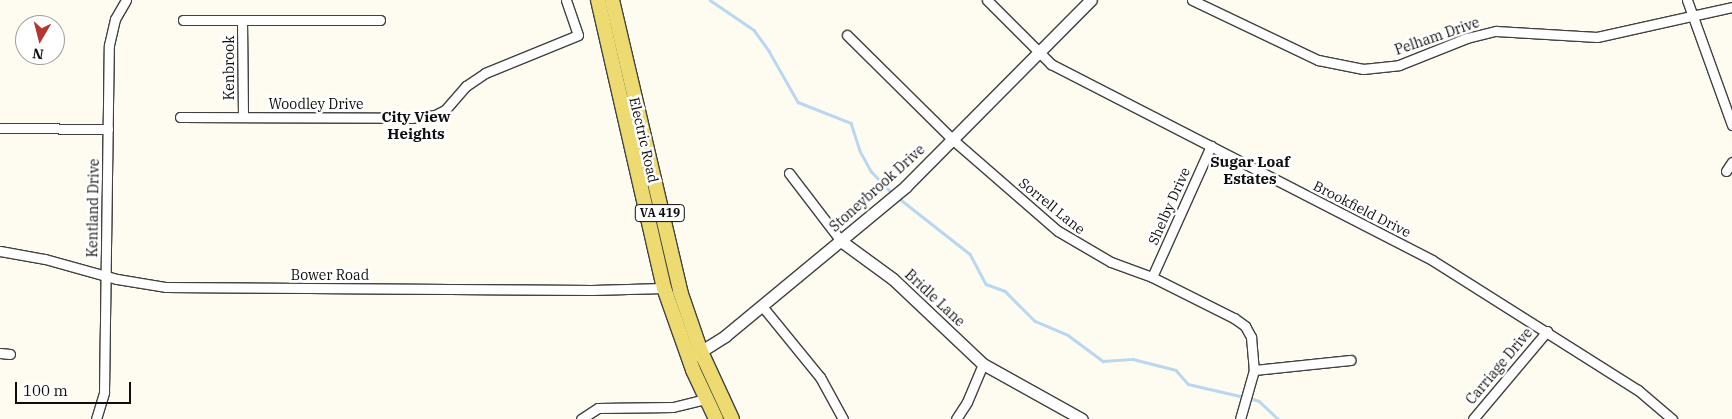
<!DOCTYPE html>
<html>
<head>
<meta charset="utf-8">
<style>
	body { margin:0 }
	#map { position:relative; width:1732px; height:419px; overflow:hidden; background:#fefcf0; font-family:"IBM Plex Serif",serif }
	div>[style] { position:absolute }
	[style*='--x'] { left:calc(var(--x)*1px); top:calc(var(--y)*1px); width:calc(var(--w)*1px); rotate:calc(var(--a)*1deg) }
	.stream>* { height:2.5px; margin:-1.25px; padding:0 1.25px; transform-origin:1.25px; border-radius:1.25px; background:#b9d7f1 }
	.roads { filter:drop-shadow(1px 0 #414141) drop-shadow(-1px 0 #414141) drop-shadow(0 1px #414141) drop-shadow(0 -1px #414141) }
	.minor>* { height:9px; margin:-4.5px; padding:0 4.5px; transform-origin:4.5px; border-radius:4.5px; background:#fff }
	.tertiary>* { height:11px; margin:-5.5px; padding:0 5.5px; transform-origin:5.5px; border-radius:5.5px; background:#fff }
	.primary>* { height:14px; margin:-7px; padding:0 7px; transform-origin:7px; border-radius:7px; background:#edda71 }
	span { translate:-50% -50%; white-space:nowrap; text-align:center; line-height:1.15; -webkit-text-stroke:5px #fff; paint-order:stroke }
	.shield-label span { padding:1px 4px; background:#fff; border:1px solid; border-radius:4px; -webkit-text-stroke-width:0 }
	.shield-label { font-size:12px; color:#0e0e0e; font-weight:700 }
	.street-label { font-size:14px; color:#0e0e0e }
	.neighbourhood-label { font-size:15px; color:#0e0e0e; font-weight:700 }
	.north { position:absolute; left:15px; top:15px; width:50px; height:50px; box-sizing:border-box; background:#fff; border:1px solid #9f9f9f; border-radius:50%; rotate:188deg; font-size:14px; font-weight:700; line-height:20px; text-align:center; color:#0e0e0e }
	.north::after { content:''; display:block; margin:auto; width:18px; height:22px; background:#b33631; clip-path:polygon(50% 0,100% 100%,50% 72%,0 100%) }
	.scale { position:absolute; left:15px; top:382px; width:116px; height:22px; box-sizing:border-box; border:2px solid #0e0e0e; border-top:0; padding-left:6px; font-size:15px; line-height:18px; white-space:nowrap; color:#0e0e0e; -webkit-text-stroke:4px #fff; paint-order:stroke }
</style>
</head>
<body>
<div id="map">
	<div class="stream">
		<div style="--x:710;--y:0;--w:53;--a:34.3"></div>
		<div style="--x:754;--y:30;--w:26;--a:54"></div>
		<div style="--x:769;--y:51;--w:59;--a:60.4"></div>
		<div style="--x:798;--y:102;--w:57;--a:21.6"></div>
		<div style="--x:851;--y:123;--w:29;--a:72"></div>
		<div style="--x:860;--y:151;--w:23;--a:61"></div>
		<div style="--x:871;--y:171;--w:28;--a:46"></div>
		<div style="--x:900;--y:199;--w:89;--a:38.2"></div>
		<div style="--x:970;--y:254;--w:34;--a:62"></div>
		<div style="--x:986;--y:284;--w:20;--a:20"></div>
		<div style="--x:1005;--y:291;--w:42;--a:45"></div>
		<div style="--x:1035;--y:321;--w:36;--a:23"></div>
		<div style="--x:1068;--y:335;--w:44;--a:36.6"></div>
		<div style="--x:1103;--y:361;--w:30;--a:-4"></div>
		<div style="--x:1133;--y:359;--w:44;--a:14.3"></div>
		<div style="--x:1176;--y:370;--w:18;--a:49"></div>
		<div style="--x:1188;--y:384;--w:53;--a:13"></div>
		<div style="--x:1253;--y:399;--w:6;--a:18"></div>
		<div style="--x:1259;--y:401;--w:26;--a:43"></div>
	</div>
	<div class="roads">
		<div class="minor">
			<div style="--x:987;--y:0;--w:91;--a:45"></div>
			<div style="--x:1051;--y:64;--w:428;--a:27.2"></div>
			<div style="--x:1432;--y:260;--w:244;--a:32.3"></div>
			<div style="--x:1638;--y:390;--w:45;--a:40.5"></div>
			<div style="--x:1192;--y:0;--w:140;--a:25.5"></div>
			<div style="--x:1318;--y:60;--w:46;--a:11.3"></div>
			<div style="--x:1363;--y:69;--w:36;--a:-6"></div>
			<div style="--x:1399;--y:65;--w:73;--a:-21.7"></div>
			<div style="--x:1467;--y:38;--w:30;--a:-14"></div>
			<div style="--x:1496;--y:31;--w:101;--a:3.4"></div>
			<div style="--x:1597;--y:37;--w:138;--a:-12.5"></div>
			<div style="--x:1687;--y:0;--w:133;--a:70.2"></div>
			<div style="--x:183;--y:20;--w:197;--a:0"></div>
			<div style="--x:242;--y:20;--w:97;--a:89.4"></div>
			<div style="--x:847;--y:35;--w:148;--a:44.7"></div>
			<div style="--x:952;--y:139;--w:140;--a:41"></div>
			<div style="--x:1058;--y:231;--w:61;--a:30.3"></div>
			<div style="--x:1111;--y:262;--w:44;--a:20.1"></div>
			<div style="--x:1152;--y:277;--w:92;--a:26.6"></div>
			<div style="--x:1234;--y:318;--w:14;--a:36"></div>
			<div style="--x:1245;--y:326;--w:13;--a:61"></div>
			<div style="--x:1251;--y:337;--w:33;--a:85"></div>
			<div style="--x:1254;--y:370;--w:51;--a:105.9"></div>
			<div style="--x:180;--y:117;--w:231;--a:0.2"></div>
			<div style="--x:411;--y:118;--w:24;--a:-7"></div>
			<div style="--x:435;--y:115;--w:11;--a:-27"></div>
			<div style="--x:445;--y:110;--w:32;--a:-49"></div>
			<div style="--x:466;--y:86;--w:23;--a:-34"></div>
			<div style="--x:485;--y:73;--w:100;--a:-22.2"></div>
			<div style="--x:578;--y:35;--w:37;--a:-109"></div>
			<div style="--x:0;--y:128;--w:108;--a:0.5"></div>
			<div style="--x:1726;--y:171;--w:11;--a:-56"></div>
			<div style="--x:789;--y:173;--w:86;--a:52.6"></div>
			<div style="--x:0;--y:251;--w:46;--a:10.1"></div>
			<div style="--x:45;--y:259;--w:75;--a:15.5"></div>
			<div style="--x:117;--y:279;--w:50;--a:9.3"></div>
			<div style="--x:166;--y:287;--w:426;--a:0.4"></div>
			<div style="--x:592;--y:290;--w:72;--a:-1.6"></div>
			<div style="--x:1152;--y:277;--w:144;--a:-65.8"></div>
			<div style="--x:762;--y:306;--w:92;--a:50.8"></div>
			<div style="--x:820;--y:377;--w:48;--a:61.3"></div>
			<div style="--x:0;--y:353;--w:10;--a:6"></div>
			<div style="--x:1254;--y:370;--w:97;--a:-5.9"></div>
			<div style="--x:96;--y:419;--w:28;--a:-73"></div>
			<div style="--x:104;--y:392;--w:347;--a:-89.2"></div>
			<div style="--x:109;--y:45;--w:27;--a:-77"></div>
			<div style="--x:115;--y:19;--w:22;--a:-60"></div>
			<div style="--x:581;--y:419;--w:20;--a:-33"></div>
			<div style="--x:598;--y:408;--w:75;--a:-0.8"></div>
			<div style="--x:673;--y:407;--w:33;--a:-14"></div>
			<div style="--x:956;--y:419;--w:20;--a:-57"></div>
			<div style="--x:967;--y:402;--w:41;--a:-67.2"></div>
			<div style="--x:1473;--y:419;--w:115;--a:-49.9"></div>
		</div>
		<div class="tertiary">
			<div style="--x:841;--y:241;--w:64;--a:36.2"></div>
			<div style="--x:893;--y:279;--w:124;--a:43.4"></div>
			<div style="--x:983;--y:364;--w:113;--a:29.1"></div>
			<div style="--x:695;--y:355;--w:36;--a:-32"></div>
			<div style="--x:725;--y:336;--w:235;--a:-39.6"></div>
			<div style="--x:906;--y:186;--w:262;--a:-45.2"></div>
		</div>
		<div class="primary">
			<div style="--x:598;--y:0;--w:295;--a:77.1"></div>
			<div style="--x:664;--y:288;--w:87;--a:70.5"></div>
			<div style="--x:693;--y:370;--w:54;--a:64.9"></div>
			<div style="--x:612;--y:0;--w:299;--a:76.8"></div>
			<div style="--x:680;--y:291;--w:65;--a:71"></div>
			<div style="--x:701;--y:352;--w:74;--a:65.2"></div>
		</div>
	</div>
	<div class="shield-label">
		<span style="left:660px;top:213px">VA 419</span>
	</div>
	<div class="street-label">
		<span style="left:1437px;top:36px;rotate:-19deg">Pelham Drive</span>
		<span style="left:229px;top:68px;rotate:-90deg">Kenbrook</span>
		<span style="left:316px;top:104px">Woodley Drive</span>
		<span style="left:644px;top:140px;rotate:77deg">Electric Road</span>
		<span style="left:877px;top:188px;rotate:-42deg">Stoneybrook Drive</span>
		<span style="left:1052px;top:206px;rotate:39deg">Sorrell Lane</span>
		<span style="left:1169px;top:206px;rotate:-66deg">Shelby Drive</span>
		<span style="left:93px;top:208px;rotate:-89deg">Kentland Drive</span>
		<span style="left:1362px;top:209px;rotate:27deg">Brookfield Drive</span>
		<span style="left:330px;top:275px">Bower Road</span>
		<span style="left:935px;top:298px;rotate:43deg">Bridle Lane</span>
		<span style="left:1499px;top:366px;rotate:-50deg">Carriage Drive</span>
	</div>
	<div class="neighbourhood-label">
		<span style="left:416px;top:125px">City View<br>Heights</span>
		<span style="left:1250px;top:170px">Sugar Loaf<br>Estates</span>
	</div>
	<div class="north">N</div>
	<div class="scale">100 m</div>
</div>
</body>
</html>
